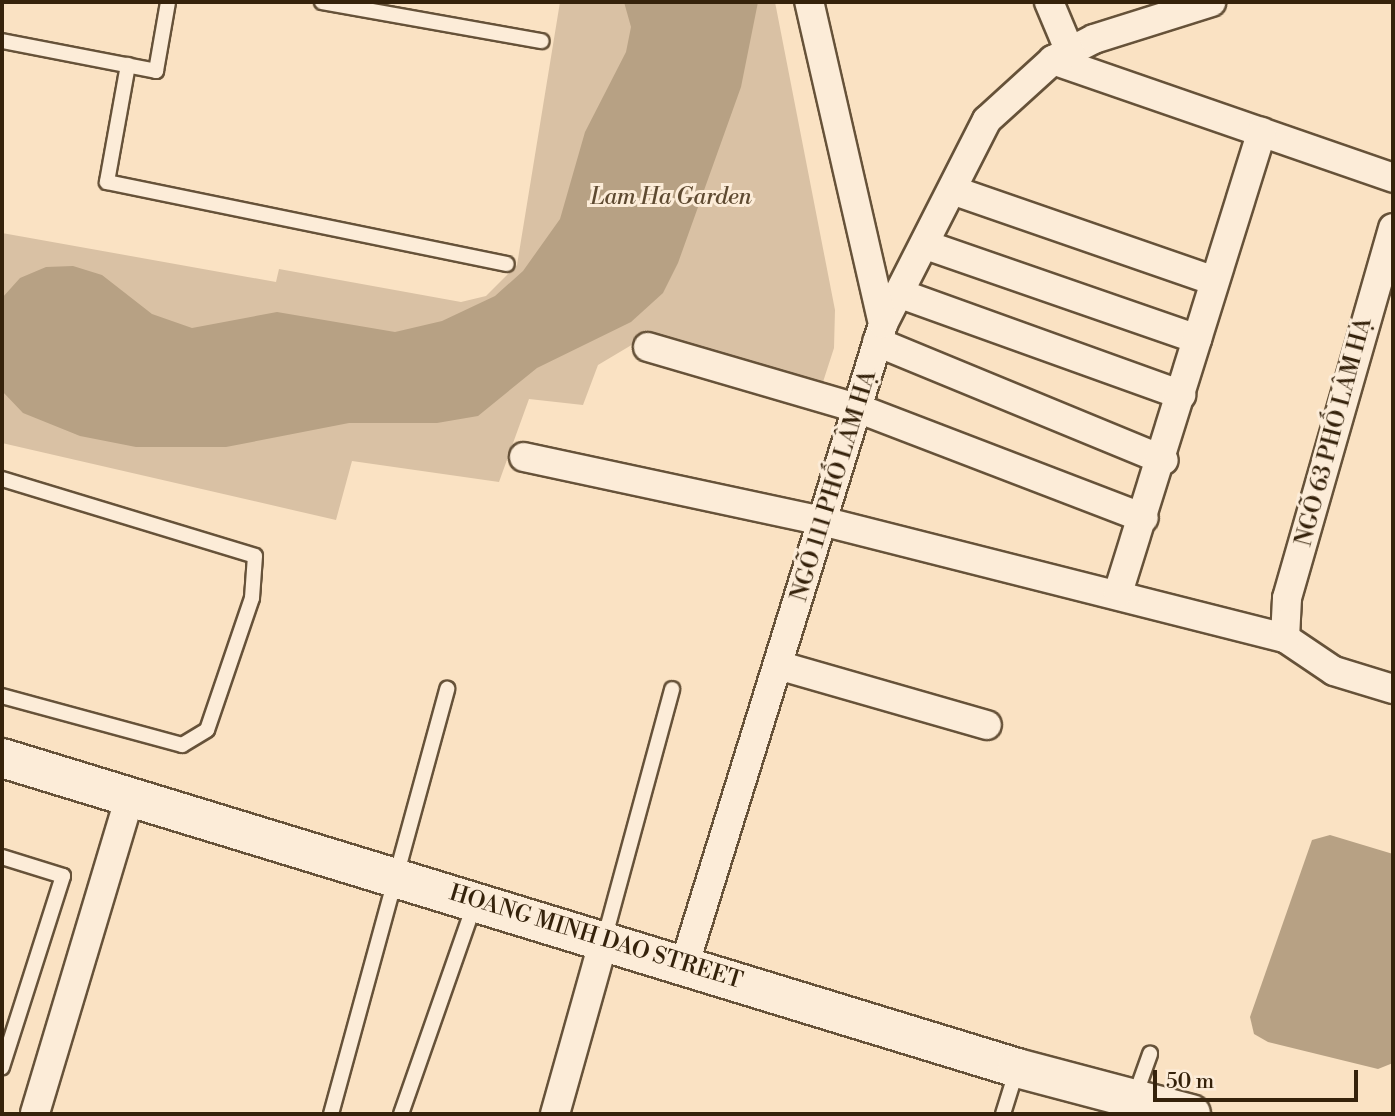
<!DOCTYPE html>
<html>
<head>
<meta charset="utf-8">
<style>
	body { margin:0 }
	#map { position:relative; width:1395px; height:1116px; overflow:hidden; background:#fae2c3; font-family:"Libre Bodoni",serif }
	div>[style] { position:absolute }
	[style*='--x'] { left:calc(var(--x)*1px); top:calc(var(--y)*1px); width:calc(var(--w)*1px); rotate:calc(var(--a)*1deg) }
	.green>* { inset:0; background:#d9c1a4 }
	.water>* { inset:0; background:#b7a184 }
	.roads { filter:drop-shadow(2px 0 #665239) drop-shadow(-2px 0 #665239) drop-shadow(0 2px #665239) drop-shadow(0 -2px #665239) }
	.lane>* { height:14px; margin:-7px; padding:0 7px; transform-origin:7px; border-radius:7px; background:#fcecd8 }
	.street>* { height:28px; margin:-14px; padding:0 14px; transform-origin:14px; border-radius:14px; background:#fcecd8 }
	.secondary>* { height:38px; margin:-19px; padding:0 19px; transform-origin:19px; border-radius:19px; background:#fcecd8 }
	span { translate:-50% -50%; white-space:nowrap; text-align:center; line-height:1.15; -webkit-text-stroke:6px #fcecd8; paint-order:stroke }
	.park-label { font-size:23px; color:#5e4a31; font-style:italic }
	.street-label { font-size:23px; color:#35220b }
	.frame { position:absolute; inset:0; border:4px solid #35220b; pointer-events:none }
	.scale { position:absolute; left:1153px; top:1070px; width:205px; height:32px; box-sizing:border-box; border:4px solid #35220b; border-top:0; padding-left:9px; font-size:21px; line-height:24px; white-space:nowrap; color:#35220b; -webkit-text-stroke:5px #fcecd8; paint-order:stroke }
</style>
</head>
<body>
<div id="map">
	<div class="green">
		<div style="clip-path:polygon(560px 2px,775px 2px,835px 310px,834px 348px,822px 385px,650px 334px,598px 365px,583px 405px,529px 399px,499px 482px,352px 461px,336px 520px,2px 443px,2px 233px,276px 282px,279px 269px,461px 302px,486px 296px,517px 265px)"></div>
	</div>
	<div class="water">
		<div style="clip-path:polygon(624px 2px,758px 2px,741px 87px,678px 263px,663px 293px,631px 322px,537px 368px,478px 416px,437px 423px,349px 423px,226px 447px,136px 447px,80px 436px,23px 413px,2px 391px,2px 298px,20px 278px,46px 267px,73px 266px,102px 275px,152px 314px,192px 328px,277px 312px,395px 332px,442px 321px,495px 296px,523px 271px,560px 219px,585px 132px,626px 52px,631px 27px)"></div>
		<div style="clip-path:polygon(1330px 835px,1393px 854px,1393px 1063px,1378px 1069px,1268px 1042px,1254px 1034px,1250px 1017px,1312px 840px)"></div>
	</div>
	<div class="roads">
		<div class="lane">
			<div style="--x:322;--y:2;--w:223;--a:10.1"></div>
			<div style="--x:2;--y:41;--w:157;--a:11"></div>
			<div style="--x:156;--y:71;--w:70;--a:-80.1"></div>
			<div style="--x:128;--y:65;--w:119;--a:100.2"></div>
			<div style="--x:107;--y:182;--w:408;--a:11.6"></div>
			<div style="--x:2;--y:479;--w:264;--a:16.9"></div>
			<div style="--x:255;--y:556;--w:42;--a:94.1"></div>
			<div style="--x:252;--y:598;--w:139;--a:108.8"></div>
			<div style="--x:207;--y:730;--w:29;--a:149"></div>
			<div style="--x:182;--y:745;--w:187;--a:-164.8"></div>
			<div style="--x:2;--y:857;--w:64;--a:17.3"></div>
			<div style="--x:63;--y:876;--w:201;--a:107.7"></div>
			<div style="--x:604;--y:940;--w:260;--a:-74.8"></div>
			<div style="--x:1135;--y:1096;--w:45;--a:-70.3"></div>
			<div style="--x:331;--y:1114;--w:441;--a:-74.7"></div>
			<div style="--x:401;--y:1114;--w:224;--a:-70.7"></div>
			<div style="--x:1003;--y:1114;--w:47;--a:-72.7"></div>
		</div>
		<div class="street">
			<div style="--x:1049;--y:2;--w:54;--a:67.2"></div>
			<div style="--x:1053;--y:60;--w:360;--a:19.1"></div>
			<div style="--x:952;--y:190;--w:275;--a:19.1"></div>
			<div style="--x:926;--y:245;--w:287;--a:19.1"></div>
			<div style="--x:901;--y:294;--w:298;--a:19.8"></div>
			<div style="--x:883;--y:324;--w:229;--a:-63"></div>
			<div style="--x:987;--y:120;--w:89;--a:-42.3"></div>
			<div style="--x:1053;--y:60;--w:46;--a:-27.1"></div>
			<div style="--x:1094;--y:39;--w:123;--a:-17.5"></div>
			<div style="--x:877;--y:342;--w:310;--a:22.4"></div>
			<div style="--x:648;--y:347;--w:218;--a:16.3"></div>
			<div style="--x:857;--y:408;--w:307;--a:21"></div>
			<div style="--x:524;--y:457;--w:305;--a:12.1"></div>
			<div style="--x:822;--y:521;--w:478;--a:14.2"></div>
			<div style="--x:1285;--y:638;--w:59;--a:34"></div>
			<div style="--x:1334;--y:671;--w:62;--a:17"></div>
			<div style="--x:1118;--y:593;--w:483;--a:-72.7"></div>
			<div style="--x:1285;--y:638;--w:40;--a:-87.1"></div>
			<div style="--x:1287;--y:598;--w:385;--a:-74"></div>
			<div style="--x:781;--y:666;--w:214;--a:16"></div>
			<div style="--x:685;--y:963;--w:669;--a:-72.78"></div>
			<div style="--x:883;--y:324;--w:330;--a:-102.9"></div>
			<div style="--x:35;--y:1113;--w:330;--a:-73.3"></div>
			<div style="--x:555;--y:1114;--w:181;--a:-74.3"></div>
		</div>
		<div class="secondary">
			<div style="--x:2;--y:758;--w:1061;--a:16.98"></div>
			<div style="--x:1017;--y:1068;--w:180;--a:14.8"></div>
		</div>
	</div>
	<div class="park-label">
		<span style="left:671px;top:197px">Lam Ha Garden</span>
	</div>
	<div class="street-label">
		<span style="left:1334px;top:432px;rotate:-75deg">NGÕ 63 PHỐ LÂM HẠ</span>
		<span style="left:834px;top:486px;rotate:-73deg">NGÕ 111 PHỐ LÂM HẠ</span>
		<span style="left:596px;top:937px;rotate:17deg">HOANG MINH DAO STREET</span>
	</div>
	<div class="frame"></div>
	<div class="scale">50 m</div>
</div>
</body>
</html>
